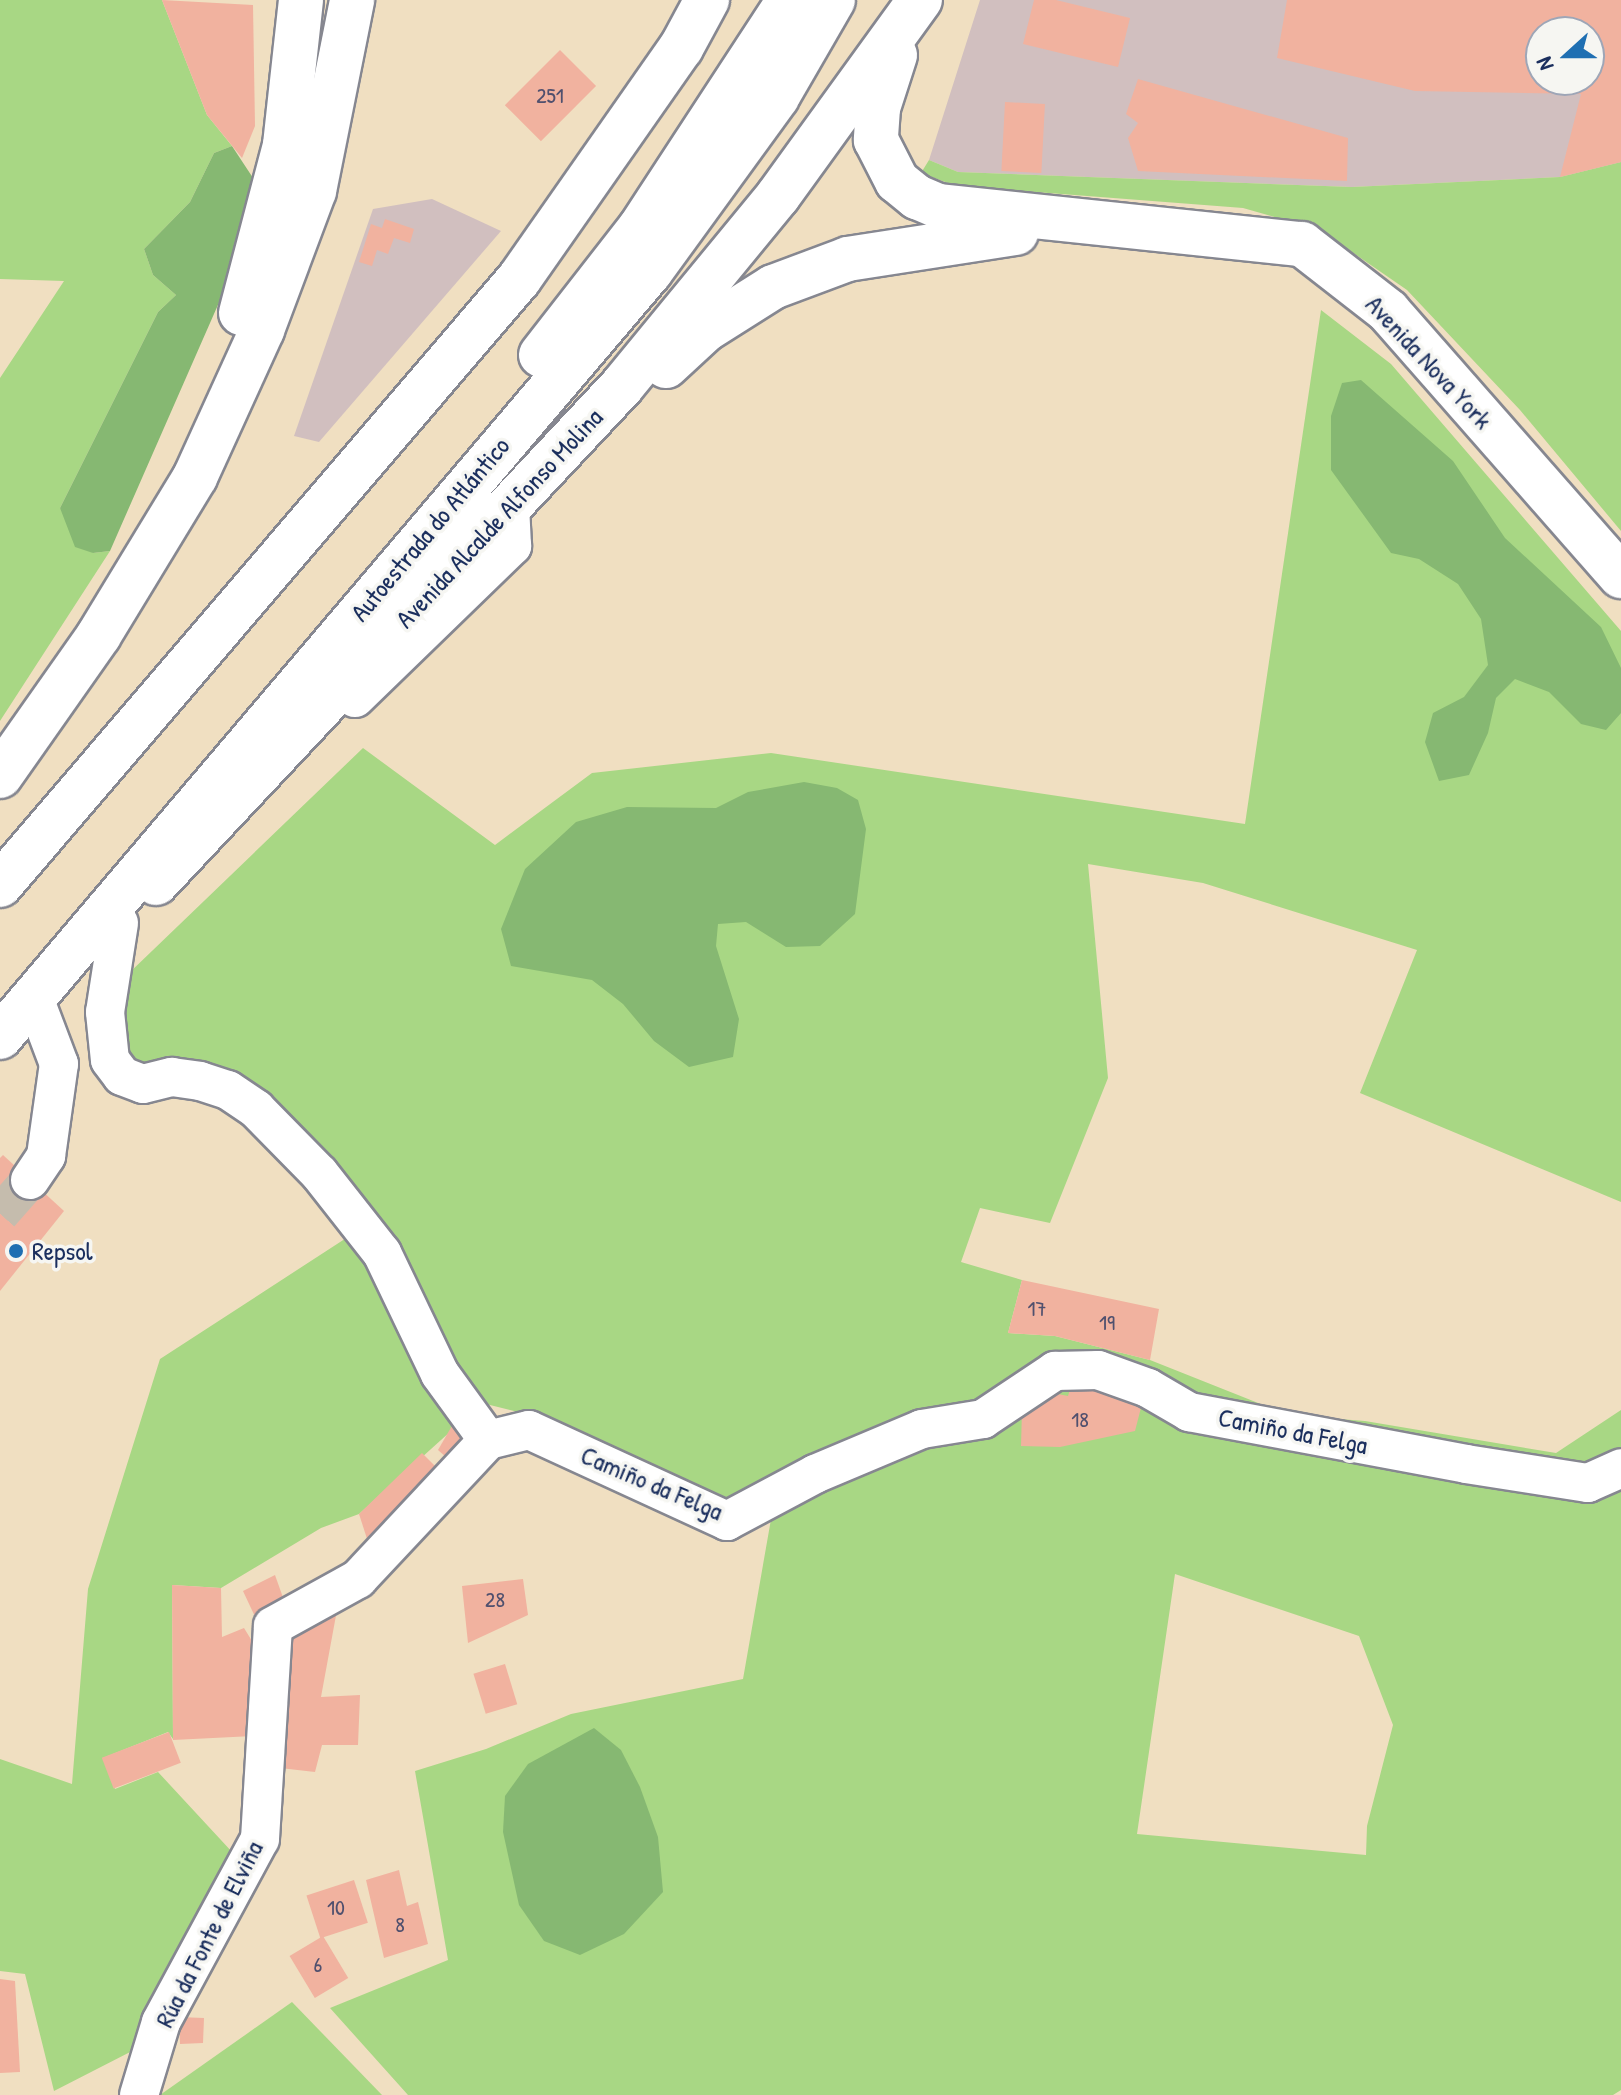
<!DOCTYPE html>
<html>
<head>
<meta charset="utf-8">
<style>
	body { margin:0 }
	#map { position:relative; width:1621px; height:2095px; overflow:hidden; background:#f0dfc1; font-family:"Patrick Hand",sans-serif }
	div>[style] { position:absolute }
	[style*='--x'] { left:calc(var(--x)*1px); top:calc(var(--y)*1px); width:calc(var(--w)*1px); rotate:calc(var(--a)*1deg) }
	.industrial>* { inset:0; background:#d1bfbf }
	.green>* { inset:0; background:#a8d784 }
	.forest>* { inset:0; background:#86b872 }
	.building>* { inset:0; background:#f1b29f; transform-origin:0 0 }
	.minor-tunnel>* { height:38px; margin-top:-19px; transform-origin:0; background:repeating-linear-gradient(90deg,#c5bcad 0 38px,transparent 0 57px) }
	.roads { filter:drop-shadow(2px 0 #868790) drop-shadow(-2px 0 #868790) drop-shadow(0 2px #868790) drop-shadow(0 -2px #868790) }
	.minor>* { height:38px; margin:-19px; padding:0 19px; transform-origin:19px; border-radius:19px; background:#fff }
	.major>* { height:44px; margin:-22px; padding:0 22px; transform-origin:22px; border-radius:22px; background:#fff }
	.highway>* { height:44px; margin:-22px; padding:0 22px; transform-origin:22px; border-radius:22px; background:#fff }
	.dots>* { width:22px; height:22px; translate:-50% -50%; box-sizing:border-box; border:4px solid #f6f6f2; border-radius:50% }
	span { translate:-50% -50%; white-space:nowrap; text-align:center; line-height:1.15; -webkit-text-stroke:7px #f6f6f2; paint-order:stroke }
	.number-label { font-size:22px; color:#50506e }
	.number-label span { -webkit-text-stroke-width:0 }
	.street-label { font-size:26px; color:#1b2f5e }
	.poi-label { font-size:26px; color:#1b2f5e }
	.left { translate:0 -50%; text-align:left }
	.north { position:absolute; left:1525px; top:16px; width:80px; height:80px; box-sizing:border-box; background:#f6f6f2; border:2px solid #9ea6b7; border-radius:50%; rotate:249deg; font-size:22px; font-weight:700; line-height:32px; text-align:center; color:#1b2f5e }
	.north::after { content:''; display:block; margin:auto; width:28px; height:36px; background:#1f6fb2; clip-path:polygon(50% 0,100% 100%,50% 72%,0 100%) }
</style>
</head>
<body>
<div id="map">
	<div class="industrial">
		<div style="clip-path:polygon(evenodd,980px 0,1621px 0,1621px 162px,1560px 177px,1352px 187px,958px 172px,929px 160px,980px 0,1541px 32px,1589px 32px,1589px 80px,1541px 80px,1541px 32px)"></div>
		<div style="clip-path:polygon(432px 199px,501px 231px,319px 442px,294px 436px,373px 209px)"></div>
	</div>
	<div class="green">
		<div style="clip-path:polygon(0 0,162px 0,207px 115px,232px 146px,214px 153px,190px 202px,144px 249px,153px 275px,176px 295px,158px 312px,60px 508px,93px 553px,110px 551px,0 721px,0 378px,64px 281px,0 279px)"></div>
		<div style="clip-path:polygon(929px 160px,958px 172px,1352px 187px,1560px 177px,1621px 162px,1621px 531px,1520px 410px,1407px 290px,1320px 230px,1243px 208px,956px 186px,921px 173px)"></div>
		<div style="clip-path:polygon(evenodd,1321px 310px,1391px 364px,1621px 631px,1621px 1202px,1360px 1093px,1417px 950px,1203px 883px,1088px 864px,1108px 1078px,1050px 1223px,980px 1208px,961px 1262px,1022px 1280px,1008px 1333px,1055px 1336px,1150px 1360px,1288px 1415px,1365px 1421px,1556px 1453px,1621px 1410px,1621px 2090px,1613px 2095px,408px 2095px,330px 2008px,448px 1960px,415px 1771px,486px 1749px,571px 1714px,743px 1679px,777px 1485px,727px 1509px,542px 1418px,482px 1403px,359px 1514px,321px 1528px,221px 1588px,172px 1585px,173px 1739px,168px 1732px,103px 1758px,115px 1789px,158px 1772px,233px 1853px,136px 2049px,54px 2091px,25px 1974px,0 1971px,0 1759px,72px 1784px,88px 1589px,160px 1359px,374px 1220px,242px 1082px,209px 1062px,181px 1062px,150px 1071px,131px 1063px,123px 1044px,121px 1004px,127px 975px,363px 748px,495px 845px,592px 773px,771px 753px,1245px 824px,1321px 310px,1175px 1574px,1359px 1636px,1393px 1725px,1367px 1826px,1366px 1855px,1137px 1834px,1175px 1574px)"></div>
		<div style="clip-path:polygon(292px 2002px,382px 2095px,160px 2095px)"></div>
	</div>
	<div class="forest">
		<div style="clip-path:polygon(232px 146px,259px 187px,228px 282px,110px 551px,93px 553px,75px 547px,60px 508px,158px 312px,176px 295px,153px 275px,144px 249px,190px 202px,214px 153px)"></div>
		<div style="clip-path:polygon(1361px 380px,1453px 461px,1505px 538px,1601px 627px,1621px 668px,1621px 713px,1606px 730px,1581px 724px,1549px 692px,1515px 679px,1496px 698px,1488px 733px,1469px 775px,1439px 781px,1425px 742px,1433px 713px,1464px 697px,1488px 665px,1481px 619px,1458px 584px,1419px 559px,1391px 553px,1331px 470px,1331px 416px,1342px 383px)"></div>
		<div style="clip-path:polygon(804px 782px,837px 788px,858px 800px,866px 829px,855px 914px,820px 946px,786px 947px,746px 922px,718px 924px,716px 946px,739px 1019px,733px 1057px,689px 1067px,654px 1041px,623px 1004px,592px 980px,511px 966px,501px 929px,525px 869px,576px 822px,627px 807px,716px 808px,748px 792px)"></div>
		<div style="clip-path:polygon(594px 1728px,621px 1750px,640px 1787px,658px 1837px,663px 1892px,624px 1934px,580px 1955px,544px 1941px,519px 1905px,503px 1832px,505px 1796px,528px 1764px)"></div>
	</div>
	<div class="building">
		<div style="clip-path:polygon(162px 0,253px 5px,255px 126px,242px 158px,207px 115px)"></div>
		<div style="clip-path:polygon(1034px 0,1056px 0,1130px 18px,1118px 67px,1023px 44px)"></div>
		<div style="clip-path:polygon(evenodd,1287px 0,1621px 0,1621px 162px,1560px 177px,1581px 94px,1415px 91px,1277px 58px,1287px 0,1541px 32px,1589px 32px,1589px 80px,1541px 80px,1541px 32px)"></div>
		<div style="left:560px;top:50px;width:51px;height:78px;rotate:45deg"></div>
		<div style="clip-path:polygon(1138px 79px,1348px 138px,1347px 181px,1138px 171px,1128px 138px,1138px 123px,1126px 114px)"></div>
		<div style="left:1005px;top:102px;width:40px;height:69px;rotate:3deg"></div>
		<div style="clip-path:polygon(385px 219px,414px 229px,410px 243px,394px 238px,388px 254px,377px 250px,372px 266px,359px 262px,371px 224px,382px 228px)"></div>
		<div style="clip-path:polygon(3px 1155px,64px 1211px,0 1291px,0 1158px)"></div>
		<div style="clip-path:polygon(1022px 1280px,1159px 1309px,1150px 1360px,1055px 1336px,1008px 1333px)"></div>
		<div style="clip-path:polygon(1071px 1386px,1143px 1400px,1135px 1431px,1060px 1447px,1021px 1446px,1022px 1409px,1053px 1393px,1068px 1396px)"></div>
		<div style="clip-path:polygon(453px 1424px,470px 1449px,455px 1465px,438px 1450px)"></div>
		<div style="clip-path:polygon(422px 1453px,442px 1473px,371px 1551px,359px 1514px)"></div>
		<div style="clip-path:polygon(275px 1575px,286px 1606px,257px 1621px,243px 1591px)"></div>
		<div style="clip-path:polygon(523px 1579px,528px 1615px,468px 1643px,462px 1586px)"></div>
		<div style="clip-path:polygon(172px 1585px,221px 1588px,222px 1637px,244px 1628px,257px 1649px,253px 1736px,173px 1740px)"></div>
		<div style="clip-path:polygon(337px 1610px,321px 1697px,360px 1695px,358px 1745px,322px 1745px,315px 1772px,280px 1768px,293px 1622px)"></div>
		<div style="left:505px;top:1664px;width:42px;height:33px;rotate:73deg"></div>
		<div style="left:169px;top:1732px;width:33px;height:72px;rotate:69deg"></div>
		<div style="clip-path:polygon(399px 1870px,407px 1906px,418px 1902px,428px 1944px,384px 1958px,366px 1880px)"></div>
		<div style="left:354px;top:1880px;width:45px;height:50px;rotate:72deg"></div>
		<div style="left:323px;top:1936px;width:49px;height:39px;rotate:59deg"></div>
		<div style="clip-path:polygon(0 1979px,15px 1981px,20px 2072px,0 2073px)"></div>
		<div style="clip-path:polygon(179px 2017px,204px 2018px,203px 2043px,180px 2044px)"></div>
	</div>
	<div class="minor-tunnel">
		<div style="--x:0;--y:1214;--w:45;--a:-48.6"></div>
	</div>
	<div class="roads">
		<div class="minor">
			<div style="--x:355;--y:698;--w:219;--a:-44.1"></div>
			<div style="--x:512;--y:546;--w:41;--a:-92.8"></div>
			<div style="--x:119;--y:923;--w:90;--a:98.9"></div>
			<div style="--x:105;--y:1012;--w:48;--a:84.1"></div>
			<div style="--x:110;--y:1060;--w:20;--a:53"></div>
			<div style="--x:122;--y:1076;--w:22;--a:21"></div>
			<div style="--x:143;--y:1084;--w:30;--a:-14"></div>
			<div style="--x:172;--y:1077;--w:28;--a:8"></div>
			<div style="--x:200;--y:1081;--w:29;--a:18"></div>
			<div style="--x:228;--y:1090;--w:34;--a:34"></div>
			<div style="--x:256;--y:1109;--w:90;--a:45.5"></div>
			<div style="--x:319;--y:1173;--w:102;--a:51.8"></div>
			<div style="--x:382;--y:1253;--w:134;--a:64.4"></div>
			<div style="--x:440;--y:1374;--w:82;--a:54"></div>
			<div style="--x:30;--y:1180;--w:29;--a:-56"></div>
			<div style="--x:46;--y:1156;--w:93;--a:-82"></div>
			<div style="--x:59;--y:1064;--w:71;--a:-110.7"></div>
			<div style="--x:488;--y:1440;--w:42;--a:-13.7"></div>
			<div style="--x:529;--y:1430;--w:218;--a:24.7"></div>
			<div style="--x:727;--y:1521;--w:100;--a:-28.1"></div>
			<div style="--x:815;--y:1474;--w:116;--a:-22.8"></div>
			<div style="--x:922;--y:1429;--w:62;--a:-9.3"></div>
			<div style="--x:983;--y:1419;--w:87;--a:-33.7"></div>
			<div style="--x:1055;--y:1371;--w:43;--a:-1.3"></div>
			<div style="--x:1098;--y:1370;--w:53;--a:19.8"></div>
			<div style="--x:1148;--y:1388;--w:48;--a:30.3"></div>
			<div style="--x:1189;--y:1412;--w:282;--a:10.6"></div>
			<div style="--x:1466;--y:1464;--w:123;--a:8.9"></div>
			<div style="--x:1588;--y:1483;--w:36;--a:-24"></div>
			<div style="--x:139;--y:2095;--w:76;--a:-73.2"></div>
			<div style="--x:161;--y:2022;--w:208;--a:-61.6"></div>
			<div style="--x:260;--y:1839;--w:213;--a:-86.5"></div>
			<div style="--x:273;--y:1626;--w:97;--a:-28.9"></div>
			<div style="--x:358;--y:1579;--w:190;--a:-46.9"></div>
		</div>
		<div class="major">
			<div style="--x:895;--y:55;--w:56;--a:107.8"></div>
			<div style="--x:878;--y:108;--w:32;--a:94"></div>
			<div style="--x:876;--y:140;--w:46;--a:62.9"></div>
			<div style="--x:897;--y:181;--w:26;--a:39"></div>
			<div style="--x:917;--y:197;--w:23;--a:23"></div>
			<div style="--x:938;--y:206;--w:366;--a:6"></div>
			<div style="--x:1302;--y:244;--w:109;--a:37.9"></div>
			<div style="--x:1388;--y:311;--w:353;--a:48.7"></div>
			<div style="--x:666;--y:366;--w:53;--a:-42.7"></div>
			<div style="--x:705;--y:330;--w:80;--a:-32.3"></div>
			<div style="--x:773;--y:287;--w:80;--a:-20.5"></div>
			<div style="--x:848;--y:259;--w:170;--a:-8.8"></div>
			<div style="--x:156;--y:883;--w:681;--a:-46.84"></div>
			<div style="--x:622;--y:386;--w:246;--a:-50.6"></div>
			<div style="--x:778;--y:196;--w:242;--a:-54.1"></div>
		</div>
		<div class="highway">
			<div style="--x:241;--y:313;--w:174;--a:-75.3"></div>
			<div style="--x:285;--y:145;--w:146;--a:-83.7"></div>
			<div style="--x:541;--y:355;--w:161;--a:-52.1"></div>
			<div style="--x:640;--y:228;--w:272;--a:-56.8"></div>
			<div style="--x:0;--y:776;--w:172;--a:-54.9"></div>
			<div style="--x:99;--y:635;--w:185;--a:-58.7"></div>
			<div style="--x:195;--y:477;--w:162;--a:-65.5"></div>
			<div style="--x:262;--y:330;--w:148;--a:-69.5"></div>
			<div style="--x:314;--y:191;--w:195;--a:-78.7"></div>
			<div style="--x:0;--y:885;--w:798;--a:-49.42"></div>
			<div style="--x:519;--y:279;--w:282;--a:-55"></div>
			<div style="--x:681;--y:48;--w:55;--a:-61.6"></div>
			<div style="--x:0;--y:1037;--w:1004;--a:-49.65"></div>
			<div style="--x:650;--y:272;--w:216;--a:-54"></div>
			<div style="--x:777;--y:97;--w:112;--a:-60"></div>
		</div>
	</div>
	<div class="dots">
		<div style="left:16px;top:1251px;background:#1f6fb2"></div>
	</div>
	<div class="number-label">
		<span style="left:550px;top:96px">251</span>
		<span style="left:1037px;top:1309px">17</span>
		<span style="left:1107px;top:1323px">19</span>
		<span style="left:1080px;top:1420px">18</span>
		<span style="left:495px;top:1600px">28</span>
		<span style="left:336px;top:1908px">10</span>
		<span style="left:400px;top:1925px">8</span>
		<span style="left:318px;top:1965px">6</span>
	</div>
	<div class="street-label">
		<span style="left:1429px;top:362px;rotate:47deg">Avenida Nova York</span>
		<span style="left:499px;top:518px;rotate:-47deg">Avenida Alcalde Alfonso Molina</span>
		<span style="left:430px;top:529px;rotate:-50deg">Autoestrada do Atlántico</span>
		<span style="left:1293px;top:1431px;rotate:11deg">Camiño da Felga</span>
		<span style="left:652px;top:1483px;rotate:23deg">Camiño da Felga</span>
		<span style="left:209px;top:1934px;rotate:-63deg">Rúa da Fonte de Elviña</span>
	</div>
	<div class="poi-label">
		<span class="left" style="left:32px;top:1251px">Repsol</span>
	</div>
	<div class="north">N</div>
</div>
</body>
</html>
